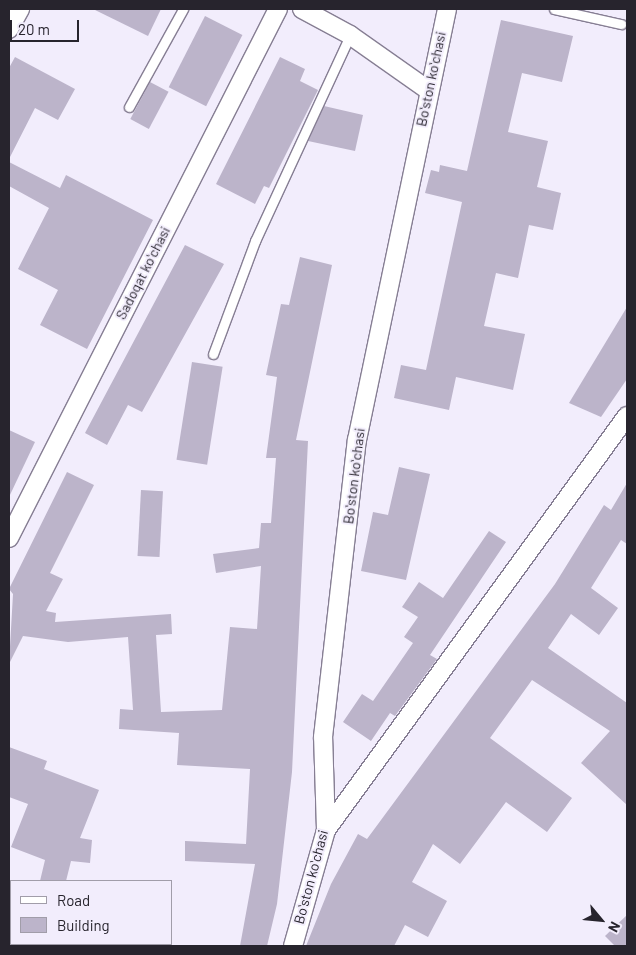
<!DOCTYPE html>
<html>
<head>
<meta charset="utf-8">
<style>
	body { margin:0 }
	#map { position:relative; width:636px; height:955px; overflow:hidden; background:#f2edfc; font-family:Barlow,sans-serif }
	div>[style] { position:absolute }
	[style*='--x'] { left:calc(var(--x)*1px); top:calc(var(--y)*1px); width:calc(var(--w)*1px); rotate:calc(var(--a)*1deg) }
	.building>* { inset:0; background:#bcb4ca; transform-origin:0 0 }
	.roads { filter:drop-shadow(1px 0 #867e93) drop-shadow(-1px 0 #867e93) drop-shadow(0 1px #867e93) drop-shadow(0 -1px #867e93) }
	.lane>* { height:9px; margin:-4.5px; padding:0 4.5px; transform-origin:4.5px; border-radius:4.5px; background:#fff }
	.street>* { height:18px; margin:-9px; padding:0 9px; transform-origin:9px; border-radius:9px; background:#fff }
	span { translate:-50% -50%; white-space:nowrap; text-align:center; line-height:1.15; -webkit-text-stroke:4px #f2edfc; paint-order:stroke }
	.street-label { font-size:14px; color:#27242d }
	.frame { position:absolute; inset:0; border:10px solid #27242d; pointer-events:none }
	.legend { position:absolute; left:10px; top:880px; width:162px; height:65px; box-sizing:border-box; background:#f2edfc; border:1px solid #a19da9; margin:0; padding:6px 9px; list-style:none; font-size:15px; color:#27242d }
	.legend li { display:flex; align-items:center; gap:10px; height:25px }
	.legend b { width:25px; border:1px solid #a19da9 }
	.north { position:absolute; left:576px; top:895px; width:50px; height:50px; -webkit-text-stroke:4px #f2edfc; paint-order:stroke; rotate:118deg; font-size:14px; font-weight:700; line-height:20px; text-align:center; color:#27242d }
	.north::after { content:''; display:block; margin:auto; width:18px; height:22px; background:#27242d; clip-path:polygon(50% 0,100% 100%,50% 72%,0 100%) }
	.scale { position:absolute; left:10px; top:20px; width:69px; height:22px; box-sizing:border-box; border:2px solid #27242d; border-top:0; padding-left:6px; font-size:15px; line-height:18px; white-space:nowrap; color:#27242d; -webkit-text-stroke:4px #f2edfc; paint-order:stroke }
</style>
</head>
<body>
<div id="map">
	<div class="building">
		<div style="clip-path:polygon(93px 9px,161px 9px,148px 36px)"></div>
		<div style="left:205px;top:16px;width:42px;height:80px;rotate:27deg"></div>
		<div style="clip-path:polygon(501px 20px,573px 36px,562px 82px,522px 73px,508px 132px,548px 141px,537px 187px,561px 193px,553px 230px,529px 225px,518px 278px,496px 273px,484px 326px,525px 334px,513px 390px,456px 377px,449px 410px,394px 398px,401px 365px,426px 370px,462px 202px,425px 193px,431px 170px,439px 172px,440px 165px,467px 171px)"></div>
		<div style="clip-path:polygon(15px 57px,75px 89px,58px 120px,35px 108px,9px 159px,9px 68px)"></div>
		<div style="clip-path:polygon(280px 57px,305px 69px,300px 81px,318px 90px,269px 188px,264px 186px,255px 204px,216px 184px)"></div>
		<div style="left:150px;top:82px;width:21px;height:42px;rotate:28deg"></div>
		<div style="clip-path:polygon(324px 106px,363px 115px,355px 151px,308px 141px)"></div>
		<div style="clip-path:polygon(9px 162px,60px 188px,66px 175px,153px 220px,87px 349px,40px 325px,58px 290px,18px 269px,49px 208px,9px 186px)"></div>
		<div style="clip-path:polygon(185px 245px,224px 264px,142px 412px,128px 405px,107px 445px,85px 433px)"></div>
		<div style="clip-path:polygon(300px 257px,332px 265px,296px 440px,308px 441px,292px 772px,277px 904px,267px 946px,240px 946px,255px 864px,185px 861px,185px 841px,246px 844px,250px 769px,177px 765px,179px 733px,119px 729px,120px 709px,133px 710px,128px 637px,68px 642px,23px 636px,9px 664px,13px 594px,9px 589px,67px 472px,94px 485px,50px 573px,63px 579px,46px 611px,56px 613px,55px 622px,171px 614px,172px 634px,156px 635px,161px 712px,222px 710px,230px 627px,257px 629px,261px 566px,216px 573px,213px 554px,259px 548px,261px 523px,271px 523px,276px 458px,266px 458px,277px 377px,266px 375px,281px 304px,289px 305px)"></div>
		<div style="clip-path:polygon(627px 307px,627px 379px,601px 417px,569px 403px)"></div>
		<div style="left:192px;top:362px;width:31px;height:99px;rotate:9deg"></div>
		<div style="clip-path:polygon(9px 430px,35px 442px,9px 497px)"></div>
		<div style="clip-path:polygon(399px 467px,430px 474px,406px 580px,361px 571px,373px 512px,388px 515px)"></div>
		<div style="clip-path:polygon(627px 483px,627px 544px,621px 540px,591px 588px,618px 608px,599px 635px,571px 614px,548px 648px,627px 703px,627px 805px,581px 763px,610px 731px,532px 680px,490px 738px,572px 798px,547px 832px,506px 802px,460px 864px,433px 844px,412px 882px,447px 901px,428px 937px,405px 925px,394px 946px,306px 946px,331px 884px,358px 834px,367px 839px,555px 584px,604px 505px,611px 510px)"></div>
		<div style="left:141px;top:490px;width:22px;height:66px;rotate:3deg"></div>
		<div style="clip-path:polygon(489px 531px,506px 542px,430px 655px,437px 659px,395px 716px,390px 713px,371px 741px,343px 722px,362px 694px,373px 701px,413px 643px,404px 637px,418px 617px,402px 607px,419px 582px,443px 598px)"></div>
		<div style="clip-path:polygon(9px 747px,47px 761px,44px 769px,99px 790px,80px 838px,92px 840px,90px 863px,71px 861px,66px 881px,40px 881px,45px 860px,11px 847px,28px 804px,9px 797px)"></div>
		<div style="clip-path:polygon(627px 915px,627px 946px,615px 946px,605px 936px)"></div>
	</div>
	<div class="roads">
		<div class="lane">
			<div style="--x:554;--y:9;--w:69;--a:12.6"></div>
			<div style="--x:129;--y:107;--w:112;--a:-61.1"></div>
			<div style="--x:213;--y:354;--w:121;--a:-69.6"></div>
			<div style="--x:255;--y:241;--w:227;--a:-65.2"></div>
			<div style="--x:9;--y:943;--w:2;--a:0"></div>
		</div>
		<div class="street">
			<div style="--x:302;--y:9;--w:55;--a:28.4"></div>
			<div style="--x:350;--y:35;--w:95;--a:35.2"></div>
			<div style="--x:9;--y:29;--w:23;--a:-61"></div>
			<div style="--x:9;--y:538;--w:593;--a:-63.05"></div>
			<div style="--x:326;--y:830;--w:512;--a:-53.98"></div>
			<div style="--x:293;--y:946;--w:121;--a:-74.1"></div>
			<div style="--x:326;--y:830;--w:93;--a:-91.8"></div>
			<div style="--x:323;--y:737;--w:299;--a:-83.5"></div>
			<div style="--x:357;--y:440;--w:440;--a:-78.2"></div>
		</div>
	</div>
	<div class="street-label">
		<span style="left:431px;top:79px;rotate:-78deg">Boʻston koʻchasi</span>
		<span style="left:143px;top:273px;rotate:-63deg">Sadoqat koʻchasi</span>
		<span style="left:354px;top:476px;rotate:-83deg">Boʻston koʻchasi</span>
		<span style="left:311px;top:877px;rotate:-75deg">Boʻston koʻchasi</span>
	</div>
	<div class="frame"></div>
	<ul class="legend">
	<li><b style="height:6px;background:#fff"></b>Road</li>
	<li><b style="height:14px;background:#bcb4ca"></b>Building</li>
	</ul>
	<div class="north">N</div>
	<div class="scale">20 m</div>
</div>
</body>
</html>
